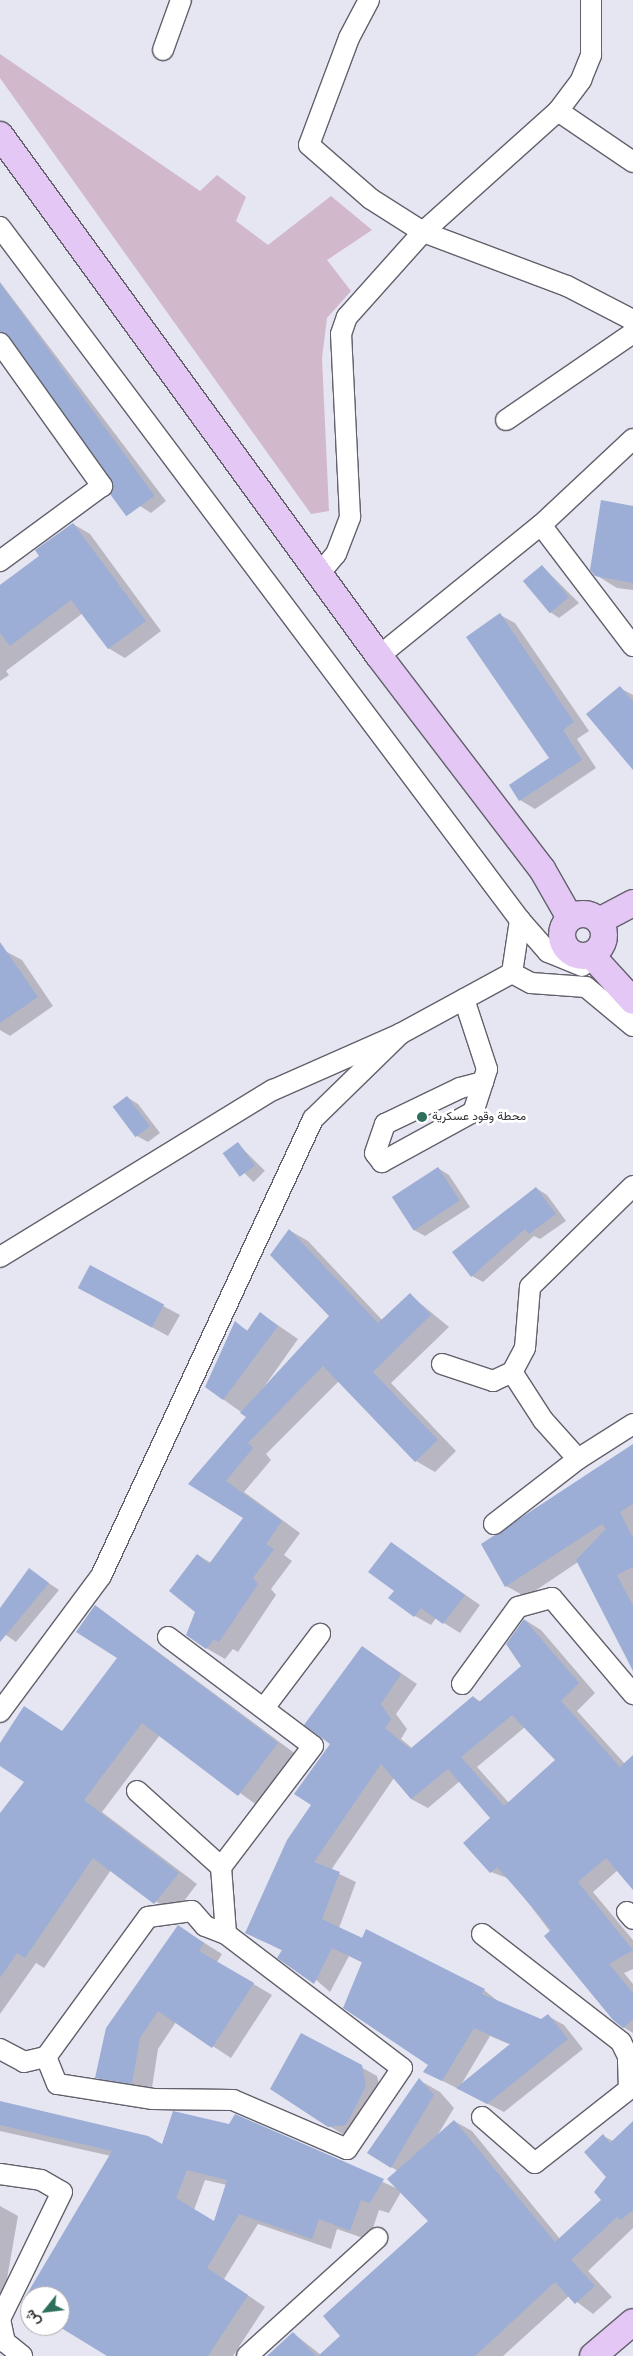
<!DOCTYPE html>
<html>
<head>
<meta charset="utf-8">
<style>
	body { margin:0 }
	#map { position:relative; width:633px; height:2356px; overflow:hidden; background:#e6e5f2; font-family:"Fira Sans",Vazirmatn,sans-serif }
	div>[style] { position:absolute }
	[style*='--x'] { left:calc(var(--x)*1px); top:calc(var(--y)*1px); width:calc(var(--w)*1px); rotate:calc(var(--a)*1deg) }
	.green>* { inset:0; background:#d2b8cb }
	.shadow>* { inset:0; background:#0003; transform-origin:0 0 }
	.building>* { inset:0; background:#9caed6; transform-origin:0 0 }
	.roads { filter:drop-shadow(1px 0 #62616b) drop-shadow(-1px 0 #62616b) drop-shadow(0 1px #62616b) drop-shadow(0 -1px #62616b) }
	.minor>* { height:20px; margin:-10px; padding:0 10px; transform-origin:10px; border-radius:10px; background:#fff }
	.major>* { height:26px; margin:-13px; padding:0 13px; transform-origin:13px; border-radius:13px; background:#e4c7f5 }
	.major>.ring { margin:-13px; padding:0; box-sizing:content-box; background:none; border:26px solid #e4c7f5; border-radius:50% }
	.dots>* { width:14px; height:14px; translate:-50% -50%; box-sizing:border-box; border:2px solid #fff; border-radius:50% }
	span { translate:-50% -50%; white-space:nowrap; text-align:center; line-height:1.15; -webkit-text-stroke:5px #fff; paint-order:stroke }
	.poi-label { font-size:12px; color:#313035 }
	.left { translate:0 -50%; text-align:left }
	.north { position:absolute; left:20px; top:2286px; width:50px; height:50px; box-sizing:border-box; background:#fff; border:1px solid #adacae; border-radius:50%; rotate:241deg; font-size:14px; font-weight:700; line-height:20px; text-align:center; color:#313035 }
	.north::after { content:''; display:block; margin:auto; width:18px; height:22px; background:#2d6e5d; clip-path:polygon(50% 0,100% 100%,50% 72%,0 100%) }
</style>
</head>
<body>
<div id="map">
	<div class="green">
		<div style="clip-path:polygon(0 54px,200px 191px,217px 175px,246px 197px,236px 221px,268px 245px,331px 196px,372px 230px,327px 260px,351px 291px,327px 318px,322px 358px,329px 511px,311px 514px,0 78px)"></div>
	</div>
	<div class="shadow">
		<div style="clip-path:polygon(0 282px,166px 501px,151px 513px,140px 506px,0 316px)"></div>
		<div style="clip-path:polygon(633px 507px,633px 590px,617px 588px,596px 575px)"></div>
		<div style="clip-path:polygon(73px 524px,90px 534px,161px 631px,125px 658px,108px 648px,83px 613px,6px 671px,9px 675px,0 681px,0 585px,41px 556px)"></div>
		<div style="clip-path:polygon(542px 566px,579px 603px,559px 618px,549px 611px)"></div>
		<div style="clip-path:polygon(500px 615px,515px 623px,589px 731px,577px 739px,596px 768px,535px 809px,520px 800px,551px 759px)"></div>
		<div style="clip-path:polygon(620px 688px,633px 695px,633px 768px)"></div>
		<div style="clip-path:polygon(5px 951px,22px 960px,53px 1006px,10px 1036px,0 1030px,0 955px)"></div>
		<div style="clip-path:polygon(127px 1097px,138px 1104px,160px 1133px,148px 1142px,137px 1136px,115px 1107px)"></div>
		<div style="left:238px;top:1144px;width:38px;height:16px;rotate:45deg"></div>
		<div style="clip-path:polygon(438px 1168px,449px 1175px,470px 1207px,425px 1236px,414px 1230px)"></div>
		<div style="clip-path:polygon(536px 1188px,547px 1195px,566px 1221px,540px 1239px,534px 1236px,483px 1282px,472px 1276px,454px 1252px)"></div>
		<div style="clip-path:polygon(289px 1230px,308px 1241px,383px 1321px,410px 1295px,449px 1327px,391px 1383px,456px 1451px,435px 1472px,416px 1461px,339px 1381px,266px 1454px,271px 1460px,244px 1492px,300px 1533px,284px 1555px,292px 1561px,271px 1589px,276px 1595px,238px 1652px,233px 1649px,225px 1659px,206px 1648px,197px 1611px,198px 1555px,211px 1563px,245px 1518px,190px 1483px,248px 1417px,206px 1387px,235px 1323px,248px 1331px,260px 1313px,298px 1339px,259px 1394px,331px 1316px)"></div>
		<div style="clip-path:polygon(91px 1267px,180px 1315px,168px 1336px,96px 1297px)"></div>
		<div style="clip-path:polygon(633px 1445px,633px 1668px,578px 1562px,526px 1597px,506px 1586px)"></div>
		<div style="clip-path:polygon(391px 1543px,480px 1605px,460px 1633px,436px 1618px,431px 1625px,415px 1616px,395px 1591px)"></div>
		<div style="clip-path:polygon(29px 1570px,59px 1590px,16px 1642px,0 1631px,0 1610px)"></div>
		<div style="clip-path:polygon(96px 1606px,297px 1755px,258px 1806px,160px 1735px,102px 1812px,197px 1884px,174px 1914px,111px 1870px,44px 1968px,36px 1963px,0 2014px,0 1814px,26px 1781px,0 1765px,0 1745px,63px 1732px,119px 1658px)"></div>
		<div style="clip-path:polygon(evenodd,525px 1620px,541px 1630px,595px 1693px,577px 1711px,625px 1764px,633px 1756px,633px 1888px,618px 1870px,593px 1892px,633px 1940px,633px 1969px,624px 1973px,633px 1984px,633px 2033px,623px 2027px,510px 1879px,491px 1872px,465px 1843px,492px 1818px,460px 1781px,428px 1808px,411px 1799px,394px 1778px,331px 1870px,356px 1882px,339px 1928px,484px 1990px,499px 2002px,541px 2021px,548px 2016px,564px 2025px,583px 2049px,504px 2112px,425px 2072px,430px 2064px,363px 1963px,349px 1956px,330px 1992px,283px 1951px,247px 1932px,313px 1805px,363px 1647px,417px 1684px,396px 1714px,407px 1729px,401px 1739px,412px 1748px,473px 1697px,481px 1702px,523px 1666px,525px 1620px,525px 1727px,556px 1760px,509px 1803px,477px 1767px,525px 1727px,525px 1620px,490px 2036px,511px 2045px,461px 2085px,490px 2036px)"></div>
		<div style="clip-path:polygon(179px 1927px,222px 1954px,217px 1962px,272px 1995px,231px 2058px,176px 2022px,158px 2049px,151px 2094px,115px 2088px,97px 2077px)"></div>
		<div style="clip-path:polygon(361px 2067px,377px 2076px,382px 2096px,346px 2136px,329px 2126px)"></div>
		<div style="clip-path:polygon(evenodd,419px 2080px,440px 2092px,454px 2108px,437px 2136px,454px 2121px,472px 2131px,560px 2239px,603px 2200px,608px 2177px,603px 2136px,613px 2141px,633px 2122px,633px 2228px,588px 2271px,612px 2297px,593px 2314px,569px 2296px,503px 2356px,269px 2356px,293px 2333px,321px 2355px,341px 2336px,429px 2221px,401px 2192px,389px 2213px,379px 2210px,369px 2240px,337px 2229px,331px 2249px,258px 2224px,224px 2279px,265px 2307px,233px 2356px,110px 2356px,60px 2296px,30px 2296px,30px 2308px,23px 2303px,111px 2156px,0 2131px,0 2103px,162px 2146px,230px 2125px,236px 2116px,396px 2188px,398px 2171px,391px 2167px,419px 2080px,205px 2180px,227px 2185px,214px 2222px,194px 2210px,205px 2180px)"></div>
		<div style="clip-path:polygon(0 2206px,18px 2216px,4px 2296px,0 2295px)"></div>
	</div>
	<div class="building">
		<div style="left:0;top:283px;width:263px;height:35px;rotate:54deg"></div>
		<div style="clip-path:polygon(601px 500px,633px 506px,633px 583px,595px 576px,590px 570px)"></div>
		<div style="clip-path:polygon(73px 523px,146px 621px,108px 649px,71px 600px,10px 646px,0 633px,0 585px,39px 556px,35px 550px)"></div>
		<div style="left:542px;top:565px;width:42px;height:25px;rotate:50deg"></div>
		<div style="clip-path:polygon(500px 613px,574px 722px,563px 730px,582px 760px,519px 801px,509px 785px,549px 758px,466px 637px)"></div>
		<div style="clip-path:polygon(620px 686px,633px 702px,633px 770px,586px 714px)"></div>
		<div style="clip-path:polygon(0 942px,38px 997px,0 1023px)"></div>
		<div style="left:127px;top:1096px;width:38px;height:18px;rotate:53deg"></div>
		<div style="left:238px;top:1142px;width:29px;height:19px;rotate:54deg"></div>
		<div style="left:438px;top:1167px;width:40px;height:55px;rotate:57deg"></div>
		<div style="clip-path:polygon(536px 1187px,556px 1214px,529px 1234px,525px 1229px,471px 1277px,452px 1252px)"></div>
		<div style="clip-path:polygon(289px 1229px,378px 1323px,410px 1293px,431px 1315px,373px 1372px,438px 1440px,415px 1462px,323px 1366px,248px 1443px,253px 1448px,226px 1481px,282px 1521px,266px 1544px,274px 1549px,253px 1578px,258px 1584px,219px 1642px,214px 1639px,206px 1649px,186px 1635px,195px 1612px,169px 1591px,197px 1554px,209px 1564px,243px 1518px,188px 1484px,246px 1417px,240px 1413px,329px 1316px,270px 1255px)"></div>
		<div style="left:90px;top:1265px;width:84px;height:26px;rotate:28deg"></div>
		<div style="clip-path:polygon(260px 1312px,278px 1326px,223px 1400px,205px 1387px,235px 1321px,247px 1331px)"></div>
		<div style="clip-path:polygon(633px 1444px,633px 1504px,620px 1512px,633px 1538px,633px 1567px,617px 1575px,633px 1606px,633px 1671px,576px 1560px,606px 1529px,602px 1524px,505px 1587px,481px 1544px)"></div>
		<div style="clip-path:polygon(391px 1542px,465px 1595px,443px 1624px,421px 1608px,414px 1617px,388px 1598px,394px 1591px,368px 1572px)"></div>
		<div style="clip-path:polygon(29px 1568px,49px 1583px,0 1642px,0 1608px)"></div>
		<div style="clip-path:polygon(95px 1605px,278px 1743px,238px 1796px,142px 1723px,84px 1800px,179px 1873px,154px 1904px,93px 1858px,25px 1958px,17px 1953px,0 1978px,0 1813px,24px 1782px,0 1766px,0 1743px,24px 1706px,62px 1731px,117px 1658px,76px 1632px)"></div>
		<div style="clip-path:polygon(evenodd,524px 1619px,579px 1683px,561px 1701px,620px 1767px,633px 1755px,633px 1890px,606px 1858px,578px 1882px,633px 1950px,609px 1964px,633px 1993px,633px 2019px,623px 2028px,613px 2020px,544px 1936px,551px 1930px,539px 1915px,497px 1867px,490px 1873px,463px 1843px,490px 1818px,448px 1769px,411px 1799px,381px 1764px,314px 1862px,340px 1872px,322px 1919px,362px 1938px,366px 1929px,485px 1989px,482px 1994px,541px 2019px,548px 2014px,568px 2039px,487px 2104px,456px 2088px,510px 2044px,474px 2028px,442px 2081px,423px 2072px,428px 2065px,343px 2008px,362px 1962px,332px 1948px,314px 1984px,277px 1958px,282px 1950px,245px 1933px,287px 1840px,311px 1805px,294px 1794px,330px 1744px,304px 1725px,362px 1646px,401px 1674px,381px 1704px,391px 1719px,385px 1728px,410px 1749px,473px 1696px,479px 1702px,521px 1666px,506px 1644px,524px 1619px,512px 1715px,555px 1760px,504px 1806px,461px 1757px,512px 1715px)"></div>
		<div style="clip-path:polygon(178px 1925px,204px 1943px,199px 1951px,254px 1983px,212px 2048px,158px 2011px,140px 2038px,132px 2084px,95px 2078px,106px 2028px)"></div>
		<div style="clip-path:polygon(301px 2033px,362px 2065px,366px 2086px,346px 2125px,328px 2127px,270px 2089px)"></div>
		<div style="clip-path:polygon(419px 2078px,434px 2095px,391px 2168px,367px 2153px)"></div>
		<div style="clip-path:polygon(evenodd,0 2101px,148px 2136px,162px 2144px,173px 2111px,229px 2124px,235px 2114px,384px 2179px,370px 2203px,361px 2200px,350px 2231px,319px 2219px,312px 2239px,239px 2214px,207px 2268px,248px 2295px,208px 2356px,107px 2356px,58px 2326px,60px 2296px,30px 2296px,30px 2309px,21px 2304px,112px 2151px,0 2125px,0 2101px,187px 2170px,227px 2180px,214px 2221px,176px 2198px,187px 2170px)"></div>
		<div style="clip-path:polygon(454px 2120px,555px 2242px,601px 2200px,594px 2192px,606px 2177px,584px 2152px,603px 2134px,610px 2143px,633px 2121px,633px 2210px,621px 2220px,617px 2217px,571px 2260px,595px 2286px,575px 2304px,555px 2282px,475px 2356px,318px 2356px,340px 2336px,323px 2316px,428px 2221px,387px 2179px)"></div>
		<div style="clip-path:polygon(293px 2332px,316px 2356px,267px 2356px)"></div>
	</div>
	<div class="roads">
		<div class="minor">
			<div style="--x:369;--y:0;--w:43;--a:117.8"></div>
			<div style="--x:349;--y:38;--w:114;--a:110.5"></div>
			<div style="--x:309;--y:145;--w:82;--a:41.1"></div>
			<div style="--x:371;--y:199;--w:62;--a:32.4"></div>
			<div style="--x:423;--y:232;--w:154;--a:20.6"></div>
			<div style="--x:567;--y:286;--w:74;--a:27.3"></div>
			<div style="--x:163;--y:50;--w:53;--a:-70.2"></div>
			<div style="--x:558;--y:111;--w:91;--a:34.2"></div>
			<div style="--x:0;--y:227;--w:866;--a:53.12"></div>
			<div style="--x:520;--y:920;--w:43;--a:48.8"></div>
			<div style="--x:548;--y:952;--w:37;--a:22"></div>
			<div style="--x:0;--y:343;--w:176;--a:54.5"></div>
			<div style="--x:102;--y:486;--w:127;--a:143.7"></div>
			<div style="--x:506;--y:420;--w:154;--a:-34.4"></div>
			<div style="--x:541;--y:525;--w:152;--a:52.8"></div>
			<div style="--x:319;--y:574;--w:26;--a:-50"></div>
			<div style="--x:336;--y:554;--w:40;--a:-69"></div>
			<div style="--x:350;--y:517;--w:183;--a:-92.8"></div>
			<div style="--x:341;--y:334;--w:18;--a:-71"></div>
			<div style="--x:347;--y:317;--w:114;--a:-48.2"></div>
			<div style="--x:423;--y:232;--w:181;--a:-41.9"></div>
			<div style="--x:558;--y:111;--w:39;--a:-53"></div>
			<div style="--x:581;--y:80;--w:27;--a:-68"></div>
			<div style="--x:591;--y:55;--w:55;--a:-90"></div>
			<div style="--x:379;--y:656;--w:208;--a:-39"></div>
			<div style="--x:541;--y:525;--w:126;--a:-43.1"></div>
			<div style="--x:512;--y:973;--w:21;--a:28"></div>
			<div style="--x:531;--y:983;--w:55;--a:4.2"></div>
			<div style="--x:586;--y:987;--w:61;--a:39.7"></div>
			<div style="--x:512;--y:973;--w:54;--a:-81.4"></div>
			<div style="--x:464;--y:999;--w:74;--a:71.8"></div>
			<div style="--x:487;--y:1069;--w:14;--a:107"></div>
			<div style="--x:483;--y:1082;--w:32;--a:108"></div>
			<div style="--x:473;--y:1112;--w:104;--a:151.2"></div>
			<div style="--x:382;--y:1162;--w:11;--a:-128"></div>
			<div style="--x:375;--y:1153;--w:31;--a:-71"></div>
			<div style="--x:385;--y:1124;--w:83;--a:-25.6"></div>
			<div style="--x:460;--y:1088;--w:24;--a:-15"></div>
			<div style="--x:633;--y:1186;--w:144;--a:135.6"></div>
			<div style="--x:530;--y:1287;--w:61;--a:94.7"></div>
			<div style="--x:525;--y:1348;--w:27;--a:118"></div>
			<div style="--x:512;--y:1372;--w:57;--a:57.1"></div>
			<div style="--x:543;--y:1420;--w:52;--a:48.1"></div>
			<div style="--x:578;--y:1459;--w:65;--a:-32.5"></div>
			<div style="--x:0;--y:1257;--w:320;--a:-31.5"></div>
			<div style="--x:273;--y:1090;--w:139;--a:-23.8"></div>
			<div style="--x:400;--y:1034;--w:128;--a:-28.6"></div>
			<div style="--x:442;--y:1364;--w:54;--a:18.4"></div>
			<div style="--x:493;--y:1381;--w:21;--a:-25"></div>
			<div style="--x:494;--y:1524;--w:106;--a:-37.7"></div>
			<div style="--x:168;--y:1637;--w:181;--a:36.9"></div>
			<div style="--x:313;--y:1746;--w:152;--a:127.2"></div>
			<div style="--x:221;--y:1867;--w:67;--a:85.7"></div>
			<div style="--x:462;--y:1684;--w:95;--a:-54"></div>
			<div style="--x:518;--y:1607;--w:35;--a:-15"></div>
			<div style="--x:552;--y:1598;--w:126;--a:49.8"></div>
			<div style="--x:264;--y:1708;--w:93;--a:-52.9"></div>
			<div style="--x:0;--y:1712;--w:169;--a:-53.4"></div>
			<div style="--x:101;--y:1576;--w:504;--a:-65.11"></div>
			<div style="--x:313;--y:1119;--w:122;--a:-44.3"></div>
			<div style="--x:137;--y:1791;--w:113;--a:42.1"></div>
			<div style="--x:627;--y:1912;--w:9;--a:49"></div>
			<div style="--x:482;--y:1934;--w:176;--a:37.8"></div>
			<div style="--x:621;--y:2042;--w:28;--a:64"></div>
			<div style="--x:0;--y:2049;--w:27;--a:28"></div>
			<div style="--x:24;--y:2062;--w:23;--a:-13"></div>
			<div style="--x:46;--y:2057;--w:173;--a:-53.9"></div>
			<div style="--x:148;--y:1917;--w:44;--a:-7.8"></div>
			<div style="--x:192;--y:1911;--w:20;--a:49"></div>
			<div style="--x:205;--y:1926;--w:22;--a:21"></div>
			<div style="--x:226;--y:1934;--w:221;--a:37.3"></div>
			<div style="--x:402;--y:2068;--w:98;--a:124.2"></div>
			<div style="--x:347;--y:2149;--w:124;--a:-156.7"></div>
			<div style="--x:233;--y:2100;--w:80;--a:-179.3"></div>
			<div style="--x:153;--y:2099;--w:97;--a:-171.1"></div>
			<div style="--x:57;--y:2084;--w:29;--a:-112"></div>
			<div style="--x:482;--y:2117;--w:70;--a:41"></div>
			<div style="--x:535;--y:2163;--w:120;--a:-38.2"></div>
			<div style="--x:629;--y:2089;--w:28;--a:-92"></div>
			<div style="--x:628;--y:2061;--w:6;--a:-39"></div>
			<div style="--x:0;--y:2174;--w:41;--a:8.3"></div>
			<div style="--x:41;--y:2180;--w:24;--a:30"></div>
			<div style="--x:62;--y:2192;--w:141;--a:116"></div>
			<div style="--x:0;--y:2319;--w:24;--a:78"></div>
			<div style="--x:5;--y:2342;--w:22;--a:39"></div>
			<div style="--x:247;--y:2356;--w:176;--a:-42.2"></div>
		</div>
		<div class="major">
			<div style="--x:0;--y:135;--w:644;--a:53.97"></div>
			<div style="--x:379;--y:656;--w:268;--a:52.6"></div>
			<div style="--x:542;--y:869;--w:56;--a:60.3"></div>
			<div class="ring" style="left:562px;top:914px;width:16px;height:16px"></div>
			<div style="--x:599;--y:921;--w:38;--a:-28"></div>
			<div style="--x:591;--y:955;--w:62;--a:47.6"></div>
			<div style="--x:593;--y:2356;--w:52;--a:-40.4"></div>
		</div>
	</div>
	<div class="dots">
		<div style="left:422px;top:1117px;background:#2d6e5d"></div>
	</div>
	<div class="poi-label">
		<span class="left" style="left:432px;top:1117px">محطة وقود عسكرية</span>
	</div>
	<div class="north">ش</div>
</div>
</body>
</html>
